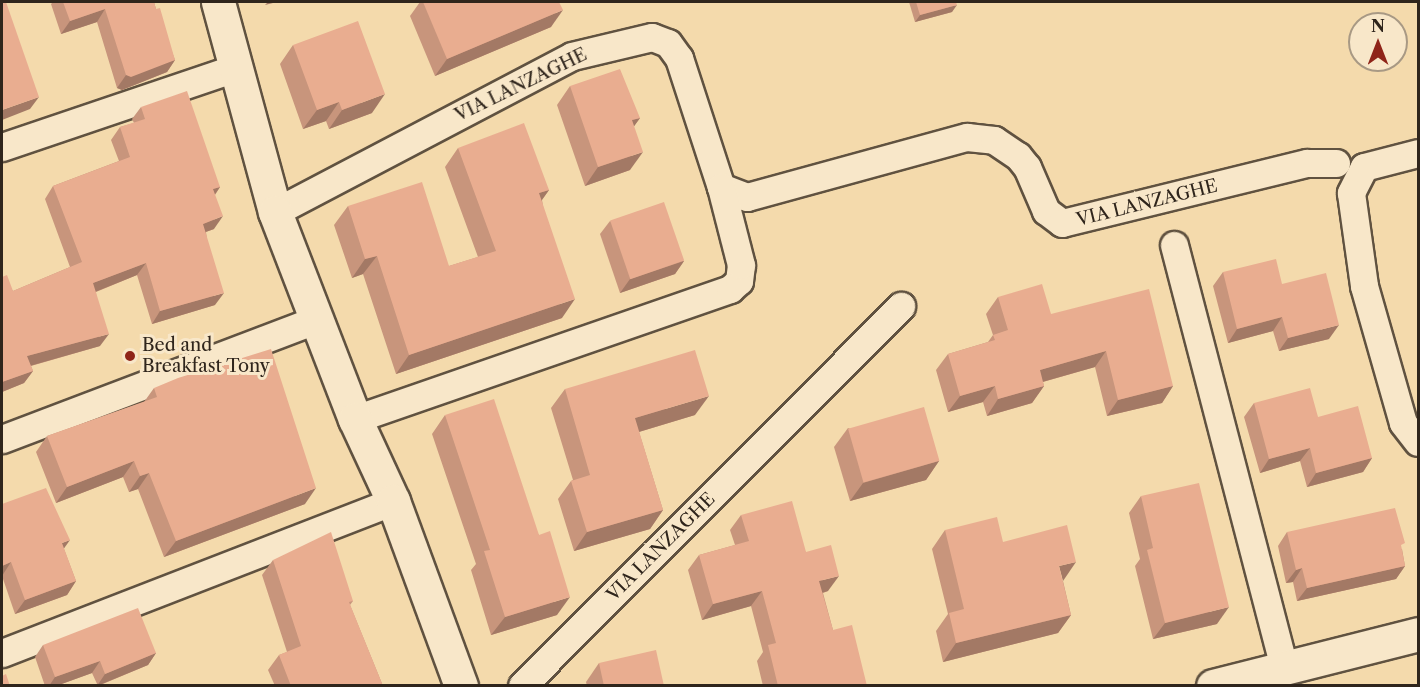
<!DOCTYPE html>
<html>
<head>
<meta charset="utf-8">
<style>
	body { margin:0 }
	#map { position:relative; width:1420px; height:687px; overflow:hidden; background:#f4daac; font-family:"Libre Caslon Text",serif }
	div>[style] { position:absolute }
	[style*='--x'] { left:calc(var(--x)*1px); top:calc(var(--y)*1px); width:calc(var(--w)*1px); rotate:calc(var(--a)*1deg) }
	.roads { filter:drop-shadow(2px 0 #605240) drop-shadow(-2px 0 #605240) drop-shadow(0 2px #605240) drop-shadow(0 -2px #605240) }
	.street>* { height:27px; margin:-13.5px; padding:0 13.5px; transform-origin:13.5px; border-radius:13.5px; background:#f8e7c9 }
	.secondary>* { height:33px; margin:-16.5px; padding:0 16.5px; transform-origin:16.5px; border-radius:16.5px; background:#f8e7c9 }
	.wall>* { inset:0; background:#c8957c }
	.shaded-wall>* { inset:0; background:#a37965 }
	.building>* { inset:0; background:#e9ad90; transform-origin:0 0 }
	.dots>* { width:16px; height:16px; translate:-50% -50%; box-sizing:border-box; border:3px solid #f8e7c9; border-radius:50% }
	span { translate:-50% -50%; white-space:nowrap; text-align:center; line-height:1.15; -webkit-text-stroke:6px #f8e7c9; paint-order:stroke }
	.street-label { font-size:18px; color:#2f251c }
	.poi-label { font-size:18px; color:#2f251c }
	.left { translate:0 -50%; text-align:left }
	.frame { position:absolute; inset:0; border:3px solid #2f251c; pointer-events:none }
	.north { position:absolute; left:1348px; top:12px; width:60px; height:60px; box-sizing:border-box; background:#f8e7c9; border:2px solid #a89984; border-radius:50%; rotate:0deg; font-size:16px; font-weight:700; line-height:24px; text-align:center; color:#2f251c }
	.north::after { content:''; display:block; margin:auto; width:21px; height:27px; background:#8f2418; clip-path:polygon(50% 0,100% 100%,50% 72%,0 100%) }
</style>
</head>
<body>
<div id="map">
	<div class="roads">
		<div class="street">
			<div style="--x:2;--y:147;--w:246;--a:-18.7"></div>
			<div style="--x:1418;--y:153;--w:56;--a:165.5"></div>
			<div style="--x:1364;--y:167;--w:29;--a:117"></div>
			<div style="--x:1351;--y:193;--w:94;--a:82"></div>
			<div style="--x:1364;--y:286;--w:142;--a:74.1"></div>
			<div style="--x:1403;--y:423;--w:24;--a:52"></div>
			<div style="--x:275;--y:212;--w:335;--a:-27.7"></div>
			<div style="--x:572;--y:56;--w:82;--a:-13.4"></div>
			<div style="--x:652;--y:37;--w:17;--a:21"></div>
			<div style="--x:668;--y:43;--w:19;--a:54"></div>
			<div style="--x:679;--y:58;--w:136;--a:72"></div>
			<div style="--x:721;--y:187;--w:28;--a:21"></div>
			<div style="--x:747;--y:197;--w:228;--a:-15.3"></div>
			<div style="--x:967;--y:137;--w:27;--a:6"></div>
			<div style="--x:994;--y:140;--w:29;--a:34"></div>
			<div style="--x:1018;--y:156;--w:14;--a:51"></div>
			<div style="--x:1027;--y:167;--w:48;--a:66.6"></div>
			<div style="--x:1046;--y:211;--w:20;--a:37"></div>
			<div style="--x:1062;--y:223;--w:252;--a:-13.8"></div>
			<div style="--x:1307;--y:163;--w:29;--a:0"></div>
			<div style="--x:1174;--y:245;--w:436;--a:75.4"></div>
			<div style="--x:355;--y:419;--w:397;--a:-19.1"></div>
			<div style="--x:730;--y:289;--w:12;--a:-42"></div>
			<div style="--x:739;--y:281;--w:16;--a:-83"></div>
			<div style="--x:741;--y:265;--w:81;--a:-104.4"></div>
			<div style="--x:2;--y:439;--w:336;--a:-20.8"></div>
			<div style="--x:2;--y:653;--w:420;--a:-21.2"></div>
			<div style="--x:522;--y:686;--w:537;--a:-45.08"></div>
		</div>
		<div class="secondary">
			<div style="--x:218;--y:2;--w:218;--a:74.8"></div>
			<div style="--x:275;--y:212;--w:222;--a:68.9"></div>
			<div style="--x:355;--y:419;--w:90;--a:65.1"></div>
			<div style="--x:393;--y:501;--w:197;--a:69.8"></div>
			<div style="--x:1213;--y:686;--w:211;--a:-14.2"></div>
		</div>
	</div>
	<div class="wall">
		<div style="clip-path:polygon(53px 2px,154px 2px,156px 9px,175px 60px,167px 72px,122px 90px,117px 88px,97px 22px,61px 34px,51px 4px)"></div>
		<div style="clip-path:polygon(420px 2px,559px 2px,551px 27px,435px 76px,410px 16px)"></div>
		<div style="clip-path:polygon(909px 2px,956px 2px,952px 12px,915px 22px)"></div>
		<div style="clip-path:polygon(293px 45px,372px 113px,329px 129px,326px 121px,303px 129px,280px 64px)"></div>
		<div style="clip-path:polygon(570px 86px,640px 118px,634px 126px,630px 170px,585px 186px,557px 105px)"></div>
		<div style="clip-path:polygon(141px 107px,220px 187px,215px 195px,214px 229px,206px 232px,215px 305px,152px 324px,137px 275px,96px 292px,100px 346px,31px 366px,33px 371px,24px 383px,2px 392px,2px 277px,13px 291px,70px 267px,45px 199px,53px 186px,119px 161px,111px 140px,120px 127px,134px 123px,132px 119px)"></div>
		<div style="clip-path:polygon(458px 148px,549px 190px,542px 200px,562px 318px,396px 374px,363px 274px,352px 278px,334px 225px,348px 206px,449px 266px,478px 257px,445px 167px)"></div>
		<div style="clip-path:polygon(610px 221px,684px 261px,675px 274px,620px 293px,600px 234px)"></div>
		<div style="clip-path:polygon(1223px 272px,1282px 284px,1329px 339px,1279px 351px,1273px 331px,1228px 343px,1213px 286px)"></div>
		<div style="clip-path:polygon(998px 297px,1051px 314px,1173px 386px,1162px 403px,1107px 416px,1095px 367px,1043px 382px,1044px 386px,1032px 403px,987px 416px,983px 402px,948px 412px,936px 370px,948px 354px,988px 342px,993px 335px,986px 314px)"></div>
		<div style="clip-path:polygon(154px 388px,305px 504px,164px 557px,138px 489px,129px 492px,123px 477px,56px 503px,36px 452px,47px 436px,144px 402px)"></div>
		<div style="clip-path:polygon(565px 389px,695px 415px,639px 432px,663px 510px,650px 529px,574px 551px,558px 499px,571px 481px,573px 480px,551px 408px)"></div>
		<div style="clip-path:polygon(1254px 403px,1318px 417px,1372px 458px,1363px 472px,1307px 487px,1300px 461px,1260px 473px,1244px 417px)"></div>
		<div style="clip-path:polygon(445px 415px,539px 535px,557px 615px,491px 635px,471px 570px,476px 564px,432px 434px)"></div>
		<div style="clip-path:polygon(848px 428px,939px 461px,926px 480px,850px 501px,834px 447px)"></div>
		<div style="clip-path:polygon(1141px 496px,1217px 624px,1153px 639px,1135px 566px,1140px 559px,1129px 513px)"></div>
		<div style="clip-path:polygon(2px 504px,64px 549px,76px 581px,67px 595px,15px 614px,2px 576px)"></div>
		<div style="clip-path:polygon(741px 515px,806px 552px,828px 591px,823px 593px,833px 630px,867px 686px,763px 686px,757px 661px,763px 652px,751px 606px,702px 620px,688px 570px,699px 555px,735px 545px,730px 530px)"></div>
		<div style="clip-path:polygon(945px 530px,1003px 542px,1063px 581px,1071px 615px,1058px 633px,943px 662px,936px 631px,948px 614px,932px 549px)"></div>
		<div style="clip-path:polygon(1287px 532px,1402px 549px,1405px 566px,1396px 579px,1297px 601px,1293px 582px,1286px 583px,1278px 546px)"></div>
		<div style="clip-path:polygon(273px 560px,353px 601px,350px 605px,383px 686px,275px 686px,268px 670px,279px 655px,287px 652px,262px 575px)"></div>
		<div style="clip-path:polygon(43px 645px,156px 653px,148px 665px,98px 686px,92px 673px,56px 686px,45px 686px,35px 657px)"></div>
		<div style="clip-path:polygon(599px 663px,664px 686px,587px 686px,586px 682px)"></div>
	</div>
	<div class="shaded-wall">
		<div style="clip-path:polygon(268px 2px,277px 2px,265px 5px)"></div>
		<div style="clip-path:polygon(957px 5px,952px 12px,915px 22px,920px 15px)"></div>
		<div style="clip-path:polygon(105px 9px,97px 22px,61px 34px,70px 21px)"></div>
		<div style="clip-path:polygon(563px 10px,551px 27px,435px 76px,447px 59px)"></div>
		<div style="clip-path:polygon(175px 60px,167px 72px,122px 90px,117px 88px,126px 75px)"></div>
		<div style="clip-path:polygon(385px 94px,372px 113px,329px 129px,342px 110px)"></div>
		<div style="clip-path:polygon(39px 97px,30px 109px,2px 120px,2px 110px)"></div>
		<div style="clip-path:polygon(339px 102px,326px 121px,303px 129px,317px 110px)"></div>
		<div style="clip-path:polygon(640px 118px,627px 136px,632px 120px)"></div>
		<div style="clip-path:polygon(643px 152px,630px 170px,585px 186px,598px 167px)"></div>
		<div style="clip-path:polygon(220px 187px,211px 200px,213px 189px)"></div>
		<div style="clip-path:polygon(549px 190px,536px 208px,539px 193px)"></div>
		<div style="clip-path:polygon(223px 216px,214px 229px,194px 236px,203px 224px)"></div>
		<div style="clip-path:polygon(377px 256px,363px 274px,352px 278px,365px 259px)"></div>
		<div style="clip-path:polygon(684px 261px,675px 274px,620px 293px,630px 279px)"></div>
		<div style="clip-path:polygon(146px 263px,137px 275px,85px 296px,93px 283px)"></div>
		<div style="clip-path:polygon(224px 293px,215px 305px,152px 324px,160px 311px)"></div>
		<div style="clip-path:polygon(575px 299px,562px 318px,396px 374px,409px 355px)"></div>
		<div style="clip-path:polygon(1282px 317px,1273px 331px,1228px 343px,1237px 329px)"></div>
		<div style="clip-path:polygon(1339px 325px,1329px 339px,1279px 351px,1288px 338px)"></div>
		<div style="clip-path:polygon(109px 334px,100px 346px,19px 369px,27px 356px)"></div>
		<div style="clip-path:polygon(1106px 351px,1095px 367px,1028px 386px,1040px 370px)"></div>
		<div style="clip-path:polygon(33px 371px,24px 383px,2px 392px,2px 382px)"></div>
		<div style="clip-path:polygon(995px 386px,983px 402px,948px 412px,960px 396px)"></div>
		<div style="clip-path:polygon(1044px 386px,1032px 403px,987px 416px,998px 399px)"></div>
		<div style="clip-path:polygon(1173px 386px,1162px 403px,1107px 416px,1118px 400px)"></div>
		<div style="clip-path:polygon(709px 396px,695px 415px,622px 437px,635px 418px)"></div>
		<div style="clip-path:polygon(1310px 448px,1300px 461px,1260px 473px,1269px 459px)"></div>
		<div style="clip-path:polygon(1372px 458px,1363px 472px,1307px 487px,1316px 473px)"></div>
		<div style="clip-path:polygon(134px 461px,123px 477px,56px 503px,67px 487px)"></div>
		<div style="clip-path:polygon(939px 461px,926px 480px,850px 501px,863px 483px)"></div>
		<div style="clip-path:polygon(149px 473px,138px 489px,129px 492px,140px 476px)"></div>
		<div style="clip-path:polygon(316px 488px,305px 504px,164px 557px,176px 541px)"></div>
		<div style="clip-path:polygon(663px 510px,650px 529px,574px 551px,587px 532px)"></div>
		<div style="clip-path:polygon(70px 540px,60px 554px,62px 543px)"></div>
		<div style="clip-path:polygon(11px 562px,2px 576px,2px 566px)"></div>
		<div style="clip-path:polygon(1076px 562px,1063px 581px,1059px 566px)"></div>
		<div style="clip-path:polygon(1405px 566px,1396px 579px,1297px 601px,1307px 588px)"></div>
		<div style="clip-path:polygon(1302px 568px,1293px 582px,1286px 583px,1296px 570px)"></div>
		<div style="clip-path:polygon(839px 576px,828px 591px,808px 597px,819px 581px)"></div>
		<div style="clip-path:polygon(76px 581px,67px 595px,15px 614px,25px 600px)"></div>
		<div style="clip-path:polygon(762px 591px,751px 606px,702px 620px,713px 604px)"></div>
		<div style="clip-path:polygon(570px 597px,557px 615px,491px 635px,505px 617px)"></div>
		<div style="clip-path:polygon(1229px 607px,1217px 624px,1153px 639px,1165px 623px)"></div>
		<div style="clip-path:polygon(1071px 615px,1058px 633px,943px 662px,956px 643px)"></div>
		<div style="clip-path:polygon(156px 653px,148px 665px,97px 686px,105px 674px)"></div>
		<div style="clip-path:polygon(100px 661px,92px 673px,56px 686px,49px 686px,55px 677px)"></div>
	</div>
	<div class="building">
		<div style="clip-path:polygon(2px 2px,6px 2px,39px 97px,2px 110px)"></div>
		<div style="clip-path:polygon(63px 2px,154px 2px,156px 9px,160px 8px,175px 60px,131px 77px,126px 75px,105px 9px,70px 21px)"></div>
		<div style="clip-path:polygon(423px 2px,559px 2px,563px 10px,447px 59px)"></div>
		<div style="clip-path:polygon(916px 2px,956px 2px,957px 5px,920px 15px)"></div>
		<div style="clip-path:polygon(358px 21px,385px 94px,342px 110px,339px 102px,317px 110px,293px 45px)"></div>
		<div style="clip-path:polygon(620px 69px,640px 118px,632px 120px,643px 152px,598px 167px,570px 86px)"></div>
		<div style="clip-path:polygon(187px 91px,220px 187px,213px 189px,223px 216px,203px 224px,224px 293px,160px 311px,146px 263px,93px 283px,109px 334px,27px 356px,33px 371px,2px 382px,2px 277px,7px 275px,13px 291px,82px 262px,53px 186px,130px 157px,120px 127px,145px 119px,141px 107px)"></div>
		<div style="clip-path:polygon(524px 123px,549px 190px,539px 193px,575px 299px,409px 355px,377px 256px,365px 259px,348px 206px,422px 182px,449px 266px,496px 251px,458px 148px)"></div>
		<div style="left:664px;top:202px;width:62px;height:57px;rotate:71deg"></div>
		<div style="clip-path:polygon(1276px 259px,1282px 284px,1326px 273px,1339px 325px,1288px 338px,1282px 317px,1237px 329px,1223px 272px)"></div>
		<div style="clip-path:polygon(1042px 284px,1051px 314px,1149px 289px,1173px 386px,1118px 400px,1106px 351px,1040px 370px,1044px 386px,998px 399px,995px 386px,960px 396px,948px 354px,995px 340px,993px 335px,1008px 330px,998px 297px)"></div>
		<div style="clip-path:polygon(271px 349px,316px 488px,176px 541px,149px 473px,140px 476px,134px 461px,67px 487px,47px 436px,157px 397px,154px 388px,178px 378px)"></div>
		<div style="clip-path:polygon(695px 350px,709px 396px,635px 418px,663px 510px,587px 532px,571px 481px,590px 475px,565px 389px)"></div>
		<div style="clip-path:polygon(1310px 388px,1318px 417px,1358px 406px,1372px 458px,1316px 473px,1310px 448px,1269px 459px,1254px 403px)"></div>
		<div style="clip-path:polygon(494px 399px,539px 535px,550px 531px,570px 597px,505px 617px,484px 551px,490px 550px,445px 415px)"></div>
		<div style="left:924px;top:407px;width:56px;height:79px;rotate:74deg"></div>
		<div style="clip-path:polygon(1199px 483px,1229px 607px,1165px 623px,1147px 550px,1153px 548px,1141px 496px)"></div>
		<div style="clip-path:polygon(46px 488px,70px 540px,62px 543px,76px 581px,25px 600px,11px 562px,2px 566px,2px 504px)"></div>
		<div style="clip-path:polygon(792px 501px,806px 552px,831px 545px,839px 576px,819px 581px,833px 630px,852px 625px,867px 686px,778px 686px,768px 645px,776px 643px,762px 591px,713px 604px,699px 555px,749px 541px,741px 515px)"></div>
		<div style="clip-path:polygon(1395px 508px,1405px 543px,1401px 545px,1405px 566px,1307px 588px,1302px 568px,1296px 570px,1287px 532px)"></div>
		<div style="clip-path:polygon(997px 517px,1003px 542px,1067px 525px,1076px 562px,1059px 566px,1071px 615px,956px 643px,949px 613px,964px 609px,945px 530px)"></div>
		<div style="clip-path:polygon(331px 532px,353px 601px,349px 602px,383px 686px,291px 686px,279px 655px,301px 646px,273px 560px)"></div>
		<div style="clip-path:polygon(138px 608px,156px 653px,105px 674px,100px 661px,55px 677px,43px 645px)"></div>
		<div style="clip-path:polygon(656px 650px,664px 686px,604px 686px,599px 663px)"></div>
		<div style="clip-path:polygon(6px 674px,10px 686px,2px 686px,2px 676px)"></div>
	</div>
	<div class="dots">
		<div style="left:130px;top:356px;background:#8f2418"></div>
	</div>
	<div class="street-label">
		<span style="left:521px;top:85px;rotate:-26deg">VIA LANZAGHE</span>
		<span style="left:1147px;top:203px;rotate:-14deg">VIA LANZAGHE</span>
		<span style="left:661px;top:547px;rotate:-45deg">VIA LANZAGHE</span>
	</div>
	<div class="poi-label">
		<span class="left" style="left:142px;top:356px">Bed and<br>Breakfast Tony</span>
	</div>
	<div class="frame"></div>
	<div class="north">N</div>
</div>
</body>
</html>
